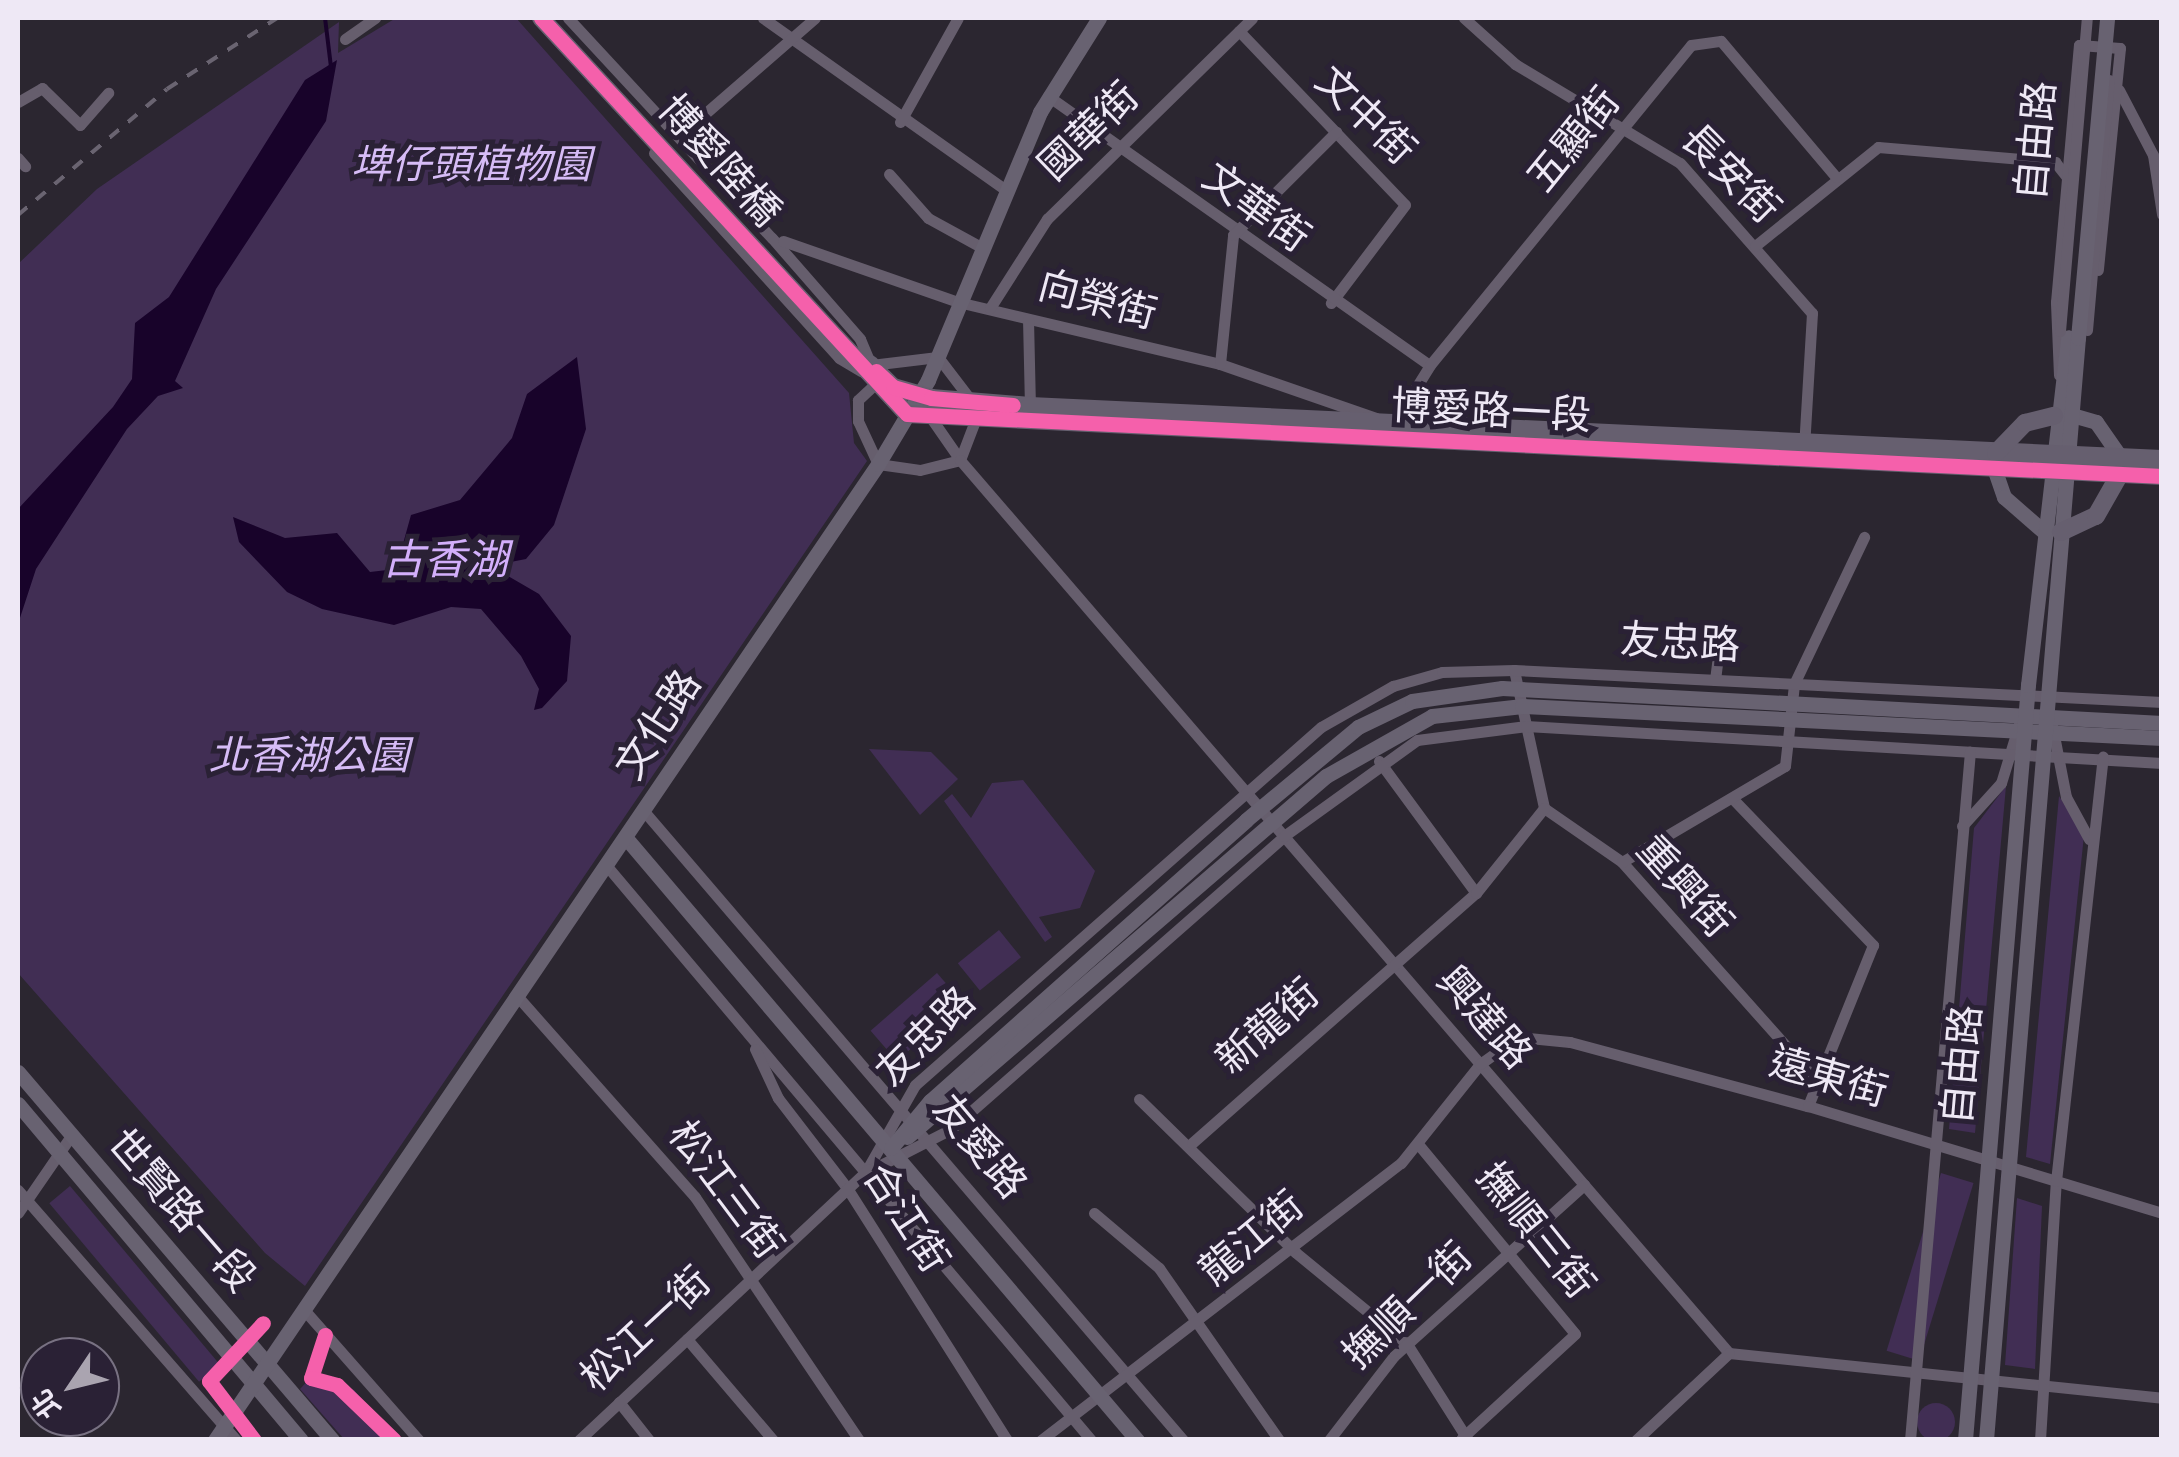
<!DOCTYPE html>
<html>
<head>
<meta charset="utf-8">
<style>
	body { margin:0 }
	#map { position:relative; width:2179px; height:1457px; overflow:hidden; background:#2b2630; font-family:Spectral,"Noto Sans TC",serif }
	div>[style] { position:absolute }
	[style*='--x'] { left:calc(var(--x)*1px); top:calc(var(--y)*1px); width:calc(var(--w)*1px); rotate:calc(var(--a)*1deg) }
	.green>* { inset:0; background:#412e54; transform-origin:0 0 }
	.round { border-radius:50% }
	.water>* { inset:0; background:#18032a }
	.stream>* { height:4px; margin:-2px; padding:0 2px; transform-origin:2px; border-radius:2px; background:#18032a }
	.street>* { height:11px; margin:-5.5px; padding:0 5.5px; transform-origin:5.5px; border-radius:5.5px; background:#665e6d }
	.secondary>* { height:15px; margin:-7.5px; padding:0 7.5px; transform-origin:7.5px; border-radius:7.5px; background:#686271 }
	.primary>* { height:18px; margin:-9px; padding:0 9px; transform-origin:9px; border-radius:9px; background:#665f6f }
	.rail>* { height:4px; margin-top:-2px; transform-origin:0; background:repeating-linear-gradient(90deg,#6a6471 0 12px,transparent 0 24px) }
	.street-bridge>* { height:11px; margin:-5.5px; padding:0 5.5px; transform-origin:5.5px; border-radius:5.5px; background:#665e6d }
	.secondary-bridge>* { height:15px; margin:-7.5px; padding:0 7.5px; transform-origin:7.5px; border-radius:7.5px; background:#686271 }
	.cycleway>* { height:15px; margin:-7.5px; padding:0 7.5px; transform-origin:7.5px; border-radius:7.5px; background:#f560ab }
	span { translate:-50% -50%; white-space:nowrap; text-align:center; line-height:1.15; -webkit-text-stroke:10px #2a2135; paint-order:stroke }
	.street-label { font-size:40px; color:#eee8f5 }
	.park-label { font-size:40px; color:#d6bcf6; font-style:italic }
	.water-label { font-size:42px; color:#d3affb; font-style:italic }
	.frame { position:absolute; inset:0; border:20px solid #eee8f5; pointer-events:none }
	.north { position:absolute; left:20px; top:1337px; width:100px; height:100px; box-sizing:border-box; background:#2a2135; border:2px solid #787182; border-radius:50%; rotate:235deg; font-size:28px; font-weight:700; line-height:40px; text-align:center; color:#eee8f5 }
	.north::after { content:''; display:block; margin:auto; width:35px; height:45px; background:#aaa4b0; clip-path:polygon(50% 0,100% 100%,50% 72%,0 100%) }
</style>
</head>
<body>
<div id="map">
	<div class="green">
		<div style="clip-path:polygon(396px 18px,516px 18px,849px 393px,854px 443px,867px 461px,305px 1286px,265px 1253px,18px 973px,18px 264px,97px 189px,339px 22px,338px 53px)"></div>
		<div style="clip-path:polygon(869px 749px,931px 752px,958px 779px,920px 815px)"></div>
		<div style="clip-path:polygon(1023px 780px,1095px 871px,1080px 908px,1039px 917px,1052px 937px,1045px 942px,944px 801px,952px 794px,971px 818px,992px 783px)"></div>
		<div style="clip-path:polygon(2006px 786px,1975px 1133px,1949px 1129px,1974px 828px)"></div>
		<div style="clip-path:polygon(2059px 796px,2084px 835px,2050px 1164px,2026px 1157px)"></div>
		<div style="left:999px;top:930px;width:35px;height:53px;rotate:51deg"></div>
		<div style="left:937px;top:973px;width:40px;height:88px;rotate:49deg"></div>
		<div style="left:1941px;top:1173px;width:34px;height:186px;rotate:17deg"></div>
		<div style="left:70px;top:1186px;width:233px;height:27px;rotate:50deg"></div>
		<div style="clip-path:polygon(2017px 1198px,2042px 1206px,2035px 1369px,2005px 1365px)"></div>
		<div style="clip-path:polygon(313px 1375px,354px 1390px,397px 1439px,344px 1439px,300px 1389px)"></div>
		<div class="round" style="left:1917px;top:1403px;width:38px;height:38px"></div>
	</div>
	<div class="water">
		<div style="clip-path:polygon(337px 60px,326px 121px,216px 289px,175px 381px,183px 388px,158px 396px,127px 429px,36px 569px,18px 624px,18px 509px,113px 407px,132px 379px,135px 323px,169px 297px,305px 80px)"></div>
		<div style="clip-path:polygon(577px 357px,586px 429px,554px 525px,526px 559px,491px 566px,539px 594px,571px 636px,567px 681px,542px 708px,534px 710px,539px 689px,521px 656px,481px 609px,451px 607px,394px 625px,322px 609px,287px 592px,239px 542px,233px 517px,285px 538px,337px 533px,370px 572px,396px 569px,411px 515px,460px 500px,512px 438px,527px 394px)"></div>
	</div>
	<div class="stream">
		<div style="--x:325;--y:18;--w:49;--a:83"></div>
	</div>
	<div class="street">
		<div style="--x:568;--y:18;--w:300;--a:47.2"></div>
		<div style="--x:772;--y:238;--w:134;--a:48.9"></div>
		<div style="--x:860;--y:339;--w:28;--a:67"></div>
		<div style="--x:871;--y:365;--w:67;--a:-6.8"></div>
		<div style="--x:938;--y:357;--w:53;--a:52.7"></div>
		<div style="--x:763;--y:18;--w:294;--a:35.3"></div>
		<div style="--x:1464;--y:18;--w:69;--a:42"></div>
		<div style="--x:1515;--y:64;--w:192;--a:31"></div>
		<div style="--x:1680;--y:163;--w:200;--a:48.7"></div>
		<div style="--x:1812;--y:313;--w:133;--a:93.4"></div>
		<div style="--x:1239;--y:31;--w:240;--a:46.3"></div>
		<div style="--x:1405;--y:205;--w:123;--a:127.1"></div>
		<div style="--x:345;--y:39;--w:37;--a:-35"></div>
		<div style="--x:2119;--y:90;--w:73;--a:62.4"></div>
		<div style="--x:2153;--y:155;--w:60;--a:81.3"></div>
		<div style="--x:1048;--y:96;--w:467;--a:35.2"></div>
		<div style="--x:18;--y:102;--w:28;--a:-30"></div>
		<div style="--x:42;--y:88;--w:53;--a:44.2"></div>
		<div style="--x:80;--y:125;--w:43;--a:-48.8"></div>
		<div style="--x:900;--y:122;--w:119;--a:-60.9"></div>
		<div style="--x:685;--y:131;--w:172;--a:-41"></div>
		<div style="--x:654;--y:153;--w:276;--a:47.9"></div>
		<div style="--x:839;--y:358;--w:26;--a:31"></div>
		<div style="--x:18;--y:158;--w:11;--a:49"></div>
		<div style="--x:889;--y:174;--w:59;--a:48.4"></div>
		<div style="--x:928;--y:218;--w:60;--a:28.7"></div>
		<div style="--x:783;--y:241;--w:185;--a:19.2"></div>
		<div style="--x:958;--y:302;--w:269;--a:13.3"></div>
		<div style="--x:1220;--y:364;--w:165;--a:19.1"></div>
		<div style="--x:1755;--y:246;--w:158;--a:-38.8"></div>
		<div style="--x:1878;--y:147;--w:178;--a:4.8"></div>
		<div style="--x:2055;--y:162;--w:18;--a:52"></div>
		<div style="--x:990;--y:308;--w:106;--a:-57.4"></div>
		<div style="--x:1047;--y:219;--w:287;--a:-44.4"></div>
		<div style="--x:1028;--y:319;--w:87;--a:88.7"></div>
		<div style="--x:1220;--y:364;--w:130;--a:-84.2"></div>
		<div style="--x:1233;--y:235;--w:146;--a:-45"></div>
		<div style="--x:2059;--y:375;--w:73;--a:-92.4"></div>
		<div style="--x:2056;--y:302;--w:258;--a:-84.9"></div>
		<div style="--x:2079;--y:45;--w:41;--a:4.2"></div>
		<div style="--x:2120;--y:48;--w:223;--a:95.7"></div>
		<div style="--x:874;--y:385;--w:22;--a:137"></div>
		<div style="--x:858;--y:400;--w:21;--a:90"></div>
		<div style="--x:858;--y:421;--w:47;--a:65.1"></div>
		<div style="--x:878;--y:464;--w:42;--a:8.1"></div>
		<div style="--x:920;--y:470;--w:41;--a:-14"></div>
		<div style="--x:960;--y:460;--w:45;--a:-69.1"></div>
		<div style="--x:913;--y:392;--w:83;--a:55.3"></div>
		<div style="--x:960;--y:460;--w:1178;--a:49.27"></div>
		<div style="--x:1729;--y:1353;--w:435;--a:5.9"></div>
		<div style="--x:1391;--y:428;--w:74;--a:-58.2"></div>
		<div style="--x:1430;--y:365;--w:413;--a:-50.8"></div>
		<div style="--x:1691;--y:45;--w:30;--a:-8"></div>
		<div style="--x:1721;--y:41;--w:178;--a:49.8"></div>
		<div style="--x:1514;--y:670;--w:141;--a:77.7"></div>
		<div style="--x:1544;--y:808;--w:95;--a:34.7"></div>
		<div style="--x:1622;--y:862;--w:296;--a:48.3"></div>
		<div style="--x:1715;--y:680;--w:35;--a:-83"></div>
		<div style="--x:2052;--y:725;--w:73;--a:79"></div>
		<div style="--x:2066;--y:797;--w:48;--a:61.3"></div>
		<div style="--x:1379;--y:761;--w:164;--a:53.7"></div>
		<div style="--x:1732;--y:798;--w:204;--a:46.2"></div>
		<div style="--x:1873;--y:945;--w:174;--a:112"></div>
		<div style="--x:643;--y:810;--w:830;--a:49.4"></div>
		<div style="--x:1962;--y:826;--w:58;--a:-47.8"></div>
		<div style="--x:2001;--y:783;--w:62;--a:-73"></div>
		<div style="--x:1622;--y:862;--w:189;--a:-30.5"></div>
		<div style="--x:1785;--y:766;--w:82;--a:-83.7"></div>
		<div style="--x:1794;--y:684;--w:163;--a:-64.5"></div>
		<div style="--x:606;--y:865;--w:752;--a:49.85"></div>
		<div style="--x:518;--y:997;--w:267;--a:48.5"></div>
		<div style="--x:695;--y:1197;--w:293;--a:56"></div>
		<div style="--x:755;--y:1049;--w:54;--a:64.9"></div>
		<div style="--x:778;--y:1098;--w:113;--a:52.5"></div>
		<div style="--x:847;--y:1188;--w:299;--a:57.6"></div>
		<div style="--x:1139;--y:1099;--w:219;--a:44.4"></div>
		<div style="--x:1295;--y:1252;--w:145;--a:39.4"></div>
		<div style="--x:1407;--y:1344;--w:114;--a:57.6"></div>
		<div style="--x:1192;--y:1143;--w:378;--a:-41.4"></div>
		<div style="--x:1476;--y:893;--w:109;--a:-51.3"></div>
		<div style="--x:1418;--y:1144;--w:246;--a:50.4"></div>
		<div style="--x:1575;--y:1334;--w:154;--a:137.4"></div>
		<div style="--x:865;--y:1173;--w:101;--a:-60.4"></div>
		<div style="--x:915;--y:1085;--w:541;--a:-41.4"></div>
		<div style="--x:1321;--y:727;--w:83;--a:-29.7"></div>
		<div style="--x:1393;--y:686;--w:51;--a:-15.9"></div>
		<div style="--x:1442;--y:672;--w:72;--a:-1.6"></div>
		<div style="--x:1514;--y:670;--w:649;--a:2.83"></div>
		<div style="--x:865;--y:1173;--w:97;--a:-27.1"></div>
		<div style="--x:951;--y:1129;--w:444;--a:-41.3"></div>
		<div style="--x:1284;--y:836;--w:164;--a:-35.8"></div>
		<div style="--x:1417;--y:740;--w:110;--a:-7.3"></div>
		<div style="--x:1526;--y:726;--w:637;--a:3.33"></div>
		<div style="--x:18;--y:1190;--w:332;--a:48.9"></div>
		<div style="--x:18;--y:1213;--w:93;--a:-55.5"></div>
		<div style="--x:1094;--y:1213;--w:85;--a:40.2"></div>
		<div style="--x:1159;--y:1268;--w:210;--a:55.1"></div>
		<div style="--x:306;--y:1312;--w:171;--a:48.6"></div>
		<div style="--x:687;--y:1339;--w:133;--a:49.6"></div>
		<div style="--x:619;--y:1402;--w:48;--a:51.7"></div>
		<div style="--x:579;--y:1440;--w:396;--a:-43.1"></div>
		<div style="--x:1041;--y:1440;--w:454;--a:-37.6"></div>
		<div style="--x:1401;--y:1163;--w:127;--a:-51.4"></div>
		<div style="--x:1480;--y:1064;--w:47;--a:-35.4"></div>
		<div style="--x:1518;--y:1037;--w:52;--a:5.5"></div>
		<div style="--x:1570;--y:1042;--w:246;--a:15.1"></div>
		<div style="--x:1808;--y:1106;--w:370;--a:16.8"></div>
		<div style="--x:1329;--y:1440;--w:106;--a:-52.3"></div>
		<div style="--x:1394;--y:1356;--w:256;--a:-42"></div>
		<div style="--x:1636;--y:1440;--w:127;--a:-43.1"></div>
		<div style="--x:1910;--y:1440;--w:691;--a:-85.02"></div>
		<div style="--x:2040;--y:1440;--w:259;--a:-86.5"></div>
		<div style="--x:2056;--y:1181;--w:427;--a:-83.7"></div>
	</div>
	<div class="secondary">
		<div style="--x:2072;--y:415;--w:25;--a:16"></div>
		<div style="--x:2096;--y:422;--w:44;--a:55.2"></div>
		<div style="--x:1994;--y:468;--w:31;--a:71"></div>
		<div style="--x:2004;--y:497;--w:52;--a:41.1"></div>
		<div style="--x:626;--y:838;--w:790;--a:49.67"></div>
		<div style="--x:18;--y:1072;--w:484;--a:49.5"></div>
		<div style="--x:18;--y:1104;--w:439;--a:49.9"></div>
		<div style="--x:907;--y:1137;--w:553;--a:-40.75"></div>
		<div style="--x:1326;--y:776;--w:122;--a:-29.5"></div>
		<div style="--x:1432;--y:716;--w:91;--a:-6.3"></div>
		<div style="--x:1522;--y:706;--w:641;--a:2.86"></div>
		<div style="--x:891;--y:1148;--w:61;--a:-50.3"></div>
		<div style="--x:930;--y:1101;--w:423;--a:-41.6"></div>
		<div style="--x:1246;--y:820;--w:146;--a:-39.7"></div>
		<div style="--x:1358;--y:727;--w:60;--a:-25.7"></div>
		<div style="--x:1412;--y:701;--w:91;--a:-8.2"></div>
		<div style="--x:1502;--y:688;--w:661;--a:3.04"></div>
		<div style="--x:215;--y:1440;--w:1180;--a:-55.81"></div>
		<div style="--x:878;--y:464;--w:98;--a:-59.2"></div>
		<div style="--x:928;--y:380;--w:290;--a:-67.3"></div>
		<div style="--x:1040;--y:112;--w:111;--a:-57.9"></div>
		<div style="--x:1965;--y:1440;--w:758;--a:-85.23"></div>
		<div style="--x:2028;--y:685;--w:350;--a:-83.4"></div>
		<div style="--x:1986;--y:1440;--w:1106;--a:-85.23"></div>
	</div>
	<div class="primary">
		<div style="--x:541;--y:18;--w:539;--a:47.25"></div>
		<div style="--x:907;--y:414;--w:1257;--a:2.83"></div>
		<div style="--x:870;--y:364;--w:33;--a:45"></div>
		<div style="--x:893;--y:387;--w:40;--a:16"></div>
		<div style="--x:931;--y:398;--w:99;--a:4.6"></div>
		<div style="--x:1030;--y:406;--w:1133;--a:2.68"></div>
		<div style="--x:1996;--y:453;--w:42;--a:-46"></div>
		<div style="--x:2025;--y:423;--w:30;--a:-14"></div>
		<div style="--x:2061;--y:532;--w:38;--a:-25"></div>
		<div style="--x:2096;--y:516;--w:48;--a:-60.3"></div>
	</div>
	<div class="rail">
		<div style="--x:18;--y:215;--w:195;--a:-40.2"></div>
		<div style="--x:167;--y:89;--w:131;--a:-32.8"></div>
	</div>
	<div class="street-bridge">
		<div style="--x:2087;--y:330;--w:251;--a:-85"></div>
		<div style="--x:2060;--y:331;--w:314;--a:-85.1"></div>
	</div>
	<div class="secondary-bridge">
		<div style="--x:2078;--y:338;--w:321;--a:-84.8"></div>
	</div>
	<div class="cycleway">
		<div style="--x:541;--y:18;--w:539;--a:47.25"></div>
		<div style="--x:907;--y:414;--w:1257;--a:2.83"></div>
		<div style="--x:876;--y:371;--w:23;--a:43"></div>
		<div style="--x:893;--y:387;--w:40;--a:16"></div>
		<div style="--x:931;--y:398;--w:82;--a:4.9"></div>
		<div style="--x:325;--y:1335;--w:45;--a:108"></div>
		<div style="--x:311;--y:1378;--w:27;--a:15"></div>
		<div style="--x:337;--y:1385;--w:79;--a:44"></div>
		<div style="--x:254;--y:1440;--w:74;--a:-127.3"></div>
		<div style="--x:209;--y:1381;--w:79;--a:-47"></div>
	</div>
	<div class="street-label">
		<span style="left:1364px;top:117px;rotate:44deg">文中街</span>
		<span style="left:1090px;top:133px;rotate:-44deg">國華街</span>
		<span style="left:1575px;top:141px;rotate:-51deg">五顯街</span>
		<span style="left:2038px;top:141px;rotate:-85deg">自由路</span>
		<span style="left:718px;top:162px;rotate:48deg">博愛陸橋</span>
		<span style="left:1729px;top:175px;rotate:45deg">長安街</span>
		<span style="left:1255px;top:209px;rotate:36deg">文華街</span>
		<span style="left:1097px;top:302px;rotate:15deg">向榮街</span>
		<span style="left:1491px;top:413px;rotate:3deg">博愛路一段</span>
		<span style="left:1680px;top:645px;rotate:3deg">友忠路</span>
		<span style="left:660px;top:726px;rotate:-57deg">文化路</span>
		<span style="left:1683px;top:888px;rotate:48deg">重興街</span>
		<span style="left:1483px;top:1019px;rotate:49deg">興達路</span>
		<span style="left:1269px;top:1028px;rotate:-41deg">新龍街</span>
		<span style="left:927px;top:1038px;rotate:-45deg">友忠路</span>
		<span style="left:1964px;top:1065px;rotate:-85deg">自由路</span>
		<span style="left:1828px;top:1079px;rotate:16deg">遠東街</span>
		<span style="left:978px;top:1148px;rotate:50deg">友愛路</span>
		<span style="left:724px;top:1191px;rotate:53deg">松江三街</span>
		<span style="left:180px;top:1212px;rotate:49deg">世賢路一段</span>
		<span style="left:904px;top:1219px;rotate:57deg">合江街</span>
		<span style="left:1534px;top:1232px;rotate:51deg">撫順三街</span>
		<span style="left:1253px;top:1240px;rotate:-40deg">龍江街</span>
		<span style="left:1409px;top:1307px;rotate:-44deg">撫順一街</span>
		<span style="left:647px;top:1331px;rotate:-43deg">松江一街</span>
	</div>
	<div class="park-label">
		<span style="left:471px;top:167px">埤仔頭植物園</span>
		<span style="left:309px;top:758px">北香湖公園</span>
	</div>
	<div class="water-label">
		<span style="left:445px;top:562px">古香湖</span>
	</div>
	<div class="frame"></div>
	<div class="north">北</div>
</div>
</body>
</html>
